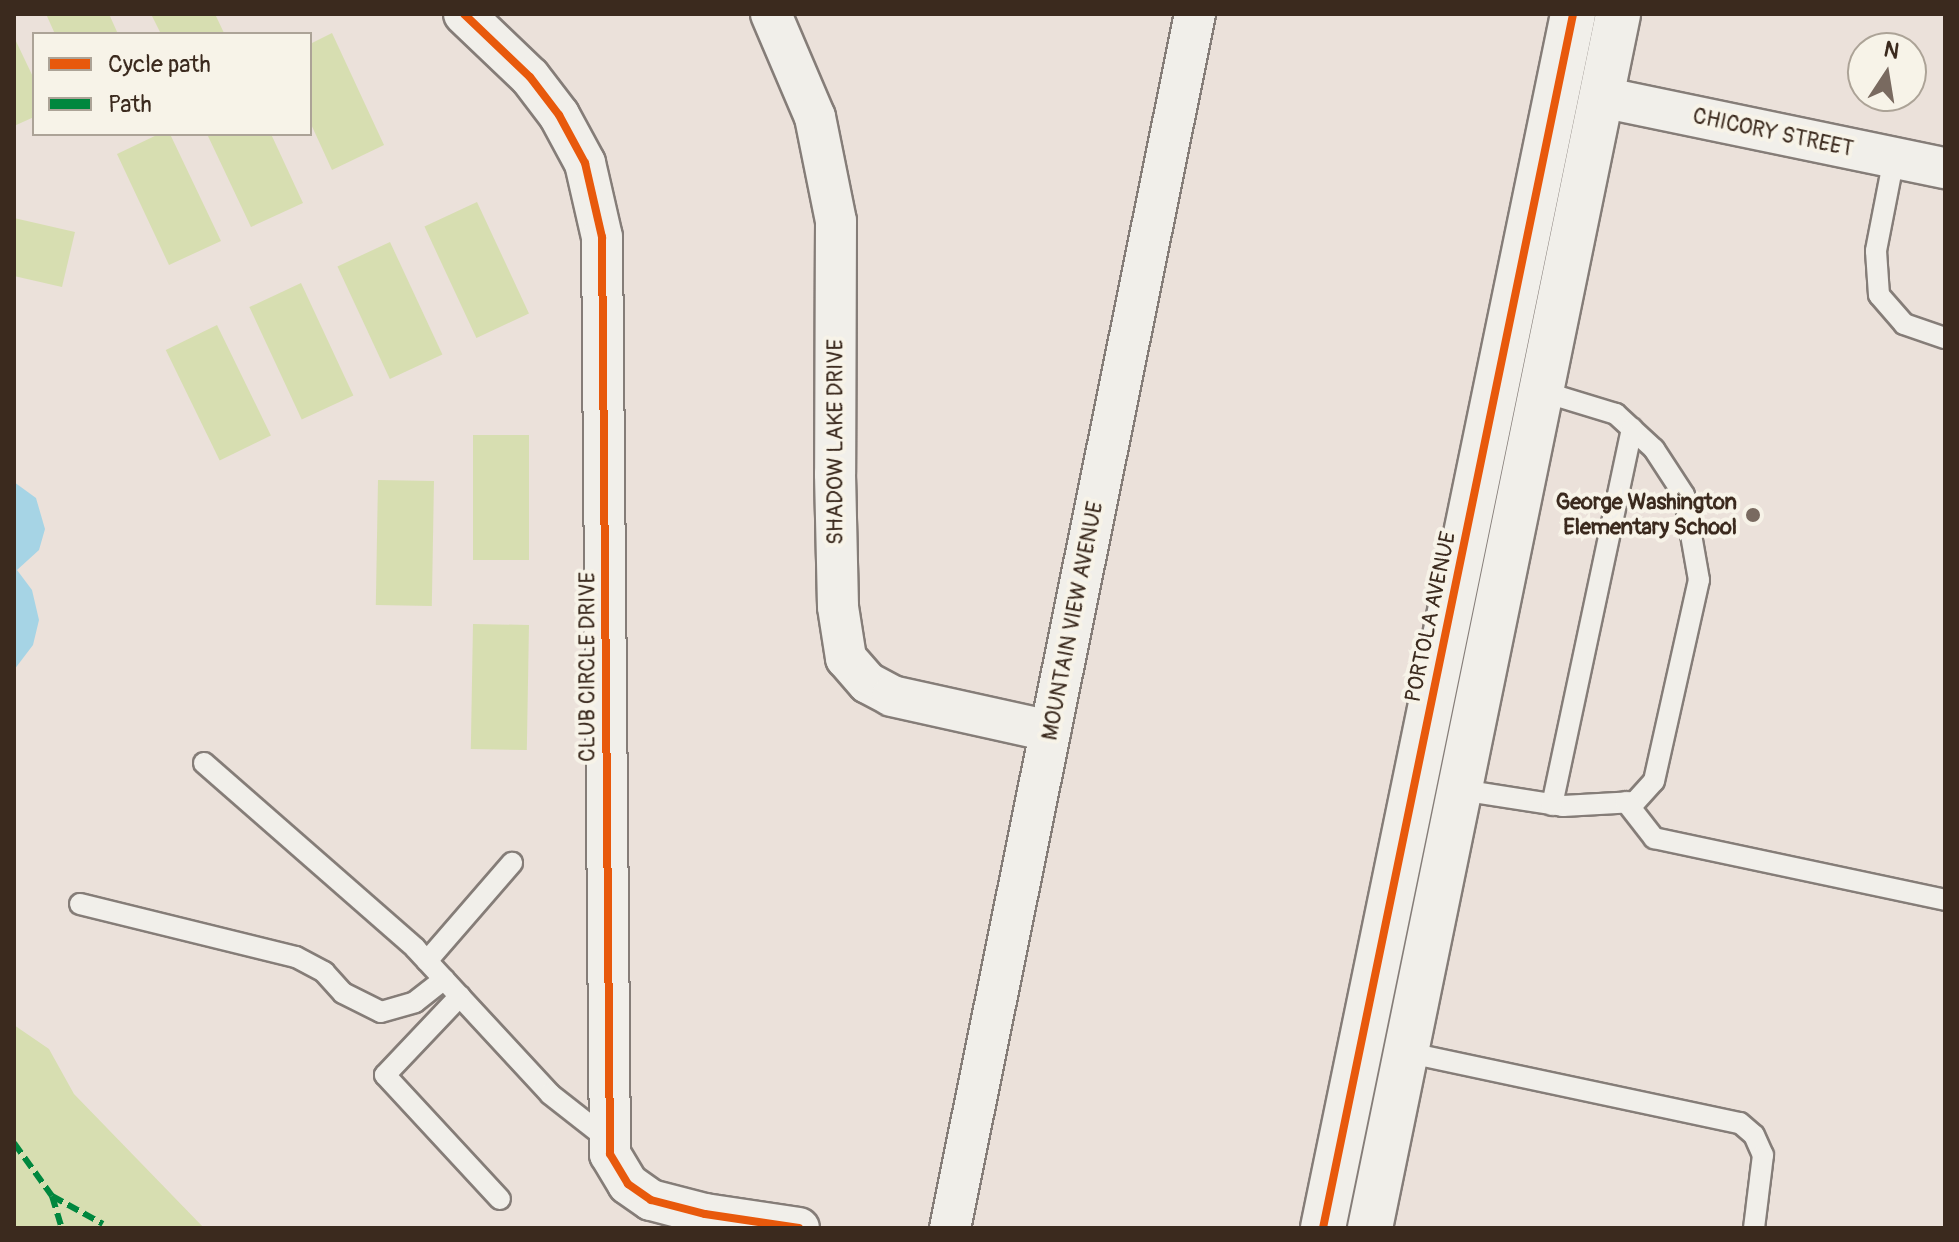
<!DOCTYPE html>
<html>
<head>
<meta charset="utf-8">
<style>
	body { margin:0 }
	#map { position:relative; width:1959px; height:1242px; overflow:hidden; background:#ebe1da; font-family:Pangolin,sans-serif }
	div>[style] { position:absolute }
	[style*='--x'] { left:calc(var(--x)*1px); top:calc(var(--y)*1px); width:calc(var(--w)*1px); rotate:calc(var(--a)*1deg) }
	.green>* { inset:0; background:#d7deb1; transform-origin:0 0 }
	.water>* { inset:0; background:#a6d4e5 }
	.roads { filter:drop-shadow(2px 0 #857d78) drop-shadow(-2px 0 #857d78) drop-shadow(0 2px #857d78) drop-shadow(0 -2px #857d78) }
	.lane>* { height:20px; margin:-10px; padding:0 10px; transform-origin:10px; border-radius:10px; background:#f1efea }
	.street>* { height:40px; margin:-20px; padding:0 20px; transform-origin:20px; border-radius:20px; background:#f1efea }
	.secondary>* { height:44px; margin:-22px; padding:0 22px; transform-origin:22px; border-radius:22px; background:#f1efea }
	.quiet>* { height:6px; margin-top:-3px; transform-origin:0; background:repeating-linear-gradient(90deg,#00873e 0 12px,transparent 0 18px) }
	.cycleway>* { height:8px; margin:-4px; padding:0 4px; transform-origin:4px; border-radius:4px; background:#e8590c }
	.dots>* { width:22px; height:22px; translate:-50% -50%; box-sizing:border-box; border:4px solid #f7f3e8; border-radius:50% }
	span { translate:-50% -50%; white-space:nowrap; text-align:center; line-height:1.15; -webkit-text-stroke:8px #f7f3e8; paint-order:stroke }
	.street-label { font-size:22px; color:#3b2a1e }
	.poi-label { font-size:22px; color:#3b2a1e; font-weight:700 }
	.right { translate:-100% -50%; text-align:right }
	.frame { position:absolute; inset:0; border:16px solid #3b2a1e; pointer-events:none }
	.legend { position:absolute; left:32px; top:32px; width:280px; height:104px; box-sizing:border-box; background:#f7f3e8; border:2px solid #aca397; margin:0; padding:10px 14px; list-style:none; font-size:24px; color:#3b2a1e }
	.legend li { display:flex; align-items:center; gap:16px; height:40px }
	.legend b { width:40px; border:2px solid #aca397 }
	.north { position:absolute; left:1847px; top:32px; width:80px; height:80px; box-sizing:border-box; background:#f7f3e8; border:2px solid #aca397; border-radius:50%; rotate:12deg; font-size:22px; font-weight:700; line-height:32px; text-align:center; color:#3b2a1e }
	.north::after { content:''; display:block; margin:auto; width:28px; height:36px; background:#796a60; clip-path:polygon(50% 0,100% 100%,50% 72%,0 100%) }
</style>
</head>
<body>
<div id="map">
	<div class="green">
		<div style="clip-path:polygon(46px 14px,109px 14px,118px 34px,55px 34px)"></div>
		<div style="clip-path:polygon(151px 14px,215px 14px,224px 33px,161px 34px)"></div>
		<div style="clip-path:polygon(332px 33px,384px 145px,332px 170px,310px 122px,310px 44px)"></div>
		<div style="clip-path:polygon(14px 37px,34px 79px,34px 117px,14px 126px)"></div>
		<div style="clip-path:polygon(159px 134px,170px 134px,221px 241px,169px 265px,117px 154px)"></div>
		<div style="clip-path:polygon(207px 134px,271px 134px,303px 203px,251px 227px)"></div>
		<div style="left:477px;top:202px;width:123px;height:58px;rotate:65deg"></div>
		<div style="clip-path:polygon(14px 218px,75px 232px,62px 287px,14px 276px)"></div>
		<div style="left:390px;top:242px;width:124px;height:58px;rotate:65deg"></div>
		<div style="left:301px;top:283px;width:124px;height:57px;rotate:65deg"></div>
		<div style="left:217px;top:325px;width:123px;height:57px;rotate:64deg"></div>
		<div style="left:473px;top:435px;width:56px;height:125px"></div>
		<div style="left:378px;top:480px;width:56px;height:125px;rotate:1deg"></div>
		<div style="left:473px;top:624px;width:56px;height:125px;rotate:1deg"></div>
		<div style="clip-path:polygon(14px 1025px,49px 1049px,74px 1094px,204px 1228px,14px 1228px)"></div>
	</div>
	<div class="water">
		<div style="clip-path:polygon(14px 482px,36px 498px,45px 529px,39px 550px,17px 570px,32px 590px,39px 620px,33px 645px,14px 670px)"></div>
	</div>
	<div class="roads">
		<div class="lane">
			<div style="--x:1894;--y:158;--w:95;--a:101"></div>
			<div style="--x:1876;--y:251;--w:44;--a:86.1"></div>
			<div style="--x:1879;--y:295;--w:38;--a:49"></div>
			<div style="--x:1904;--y:324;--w:43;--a:18.9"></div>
			<div style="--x:204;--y:763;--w:281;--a:41.2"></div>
			<div style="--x:415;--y:948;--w:199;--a:47.2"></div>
			<div style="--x:550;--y:1094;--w:76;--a:38.1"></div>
			<div style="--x:1461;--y:790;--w:103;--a:8.9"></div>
			<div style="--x:1563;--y:806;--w:72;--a:-3.2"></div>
			<div style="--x:1635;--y:802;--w:28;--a:-48"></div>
			<div style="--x:1654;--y:781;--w:206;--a:-77.4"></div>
			<div style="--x:1699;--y:580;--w:86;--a:-100"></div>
			<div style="--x:1684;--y:495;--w:55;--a:-123.1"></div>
			<div style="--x:1654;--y:449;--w:52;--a:-137.4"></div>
			<div style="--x:1616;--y:414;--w:78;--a:-163"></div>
			<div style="--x:1626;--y:802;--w:46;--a:52.1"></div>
			<div style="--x:1654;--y:838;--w:298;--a:12"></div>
			<div style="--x:1552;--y:805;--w:385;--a:-78"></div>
			<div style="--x:80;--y:904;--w:222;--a:13.8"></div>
			<div style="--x:296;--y:957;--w:32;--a:28"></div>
			<div style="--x:324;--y:972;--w:28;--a:48"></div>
			<div style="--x:343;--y:993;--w:42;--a:26.6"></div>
			<div style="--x:381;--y:1012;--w:35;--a:-16"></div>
			<div style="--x:415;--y:1002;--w:37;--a:-38"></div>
			<div style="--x:427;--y:961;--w:130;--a:-49.1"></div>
			<div style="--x:460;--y:996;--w:109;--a:133.5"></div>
			<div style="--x:385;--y:1075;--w:169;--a:47.2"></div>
			<div style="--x:1405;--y:1052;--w:342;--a:12"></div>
			<div style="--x:1740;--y:1123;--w:18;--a:41"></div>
			<div style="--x:1754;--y:1135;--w:22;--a:66"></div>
			<div style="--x:1763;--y:1155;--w:74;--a:97"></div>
		</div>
		<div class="street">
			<div style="--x:464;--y:14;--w:91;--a:43.7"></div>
			<div style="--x:530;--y:77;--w:48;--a:52.7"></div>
			<div style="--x:559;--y:115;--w:55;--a:61.6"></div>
			<div style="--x:585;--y:163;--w:76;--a:77.1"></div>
			<div style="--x:602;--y:237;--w:917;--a:89.5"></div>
			<div style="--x:610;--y:1154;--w:35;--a:59"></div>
			<div style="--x:628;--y:1184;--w:28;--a:35"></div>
			<div style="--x:651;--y:1200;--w:56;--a:14.5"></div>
			<div style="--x:705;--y:1214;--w:95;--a:8.5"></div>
			<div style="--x:771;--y:14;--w:112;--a:66.9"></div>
			<div style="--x:815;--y:117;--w:106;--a:78.6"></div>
			<div style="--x:836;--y:221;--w:253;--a:90.2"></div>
			<div style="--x:835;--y:474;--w:133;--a:88.7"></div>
			<div style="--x:838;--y:607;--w:52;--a:81.1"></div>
			<div style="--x:846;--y:658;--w:33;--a:49"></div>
			<div style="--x:868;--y:683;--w:27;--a:28"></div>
			<div style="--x:892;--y:696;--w:162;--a:12.5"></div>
			<div style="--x:1601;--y:97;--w:351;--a:11.7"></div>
			<div style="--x:950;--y:1228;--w:1238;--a:-78.59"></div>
		</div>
		<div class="secondary">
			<div style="--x:1323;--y:1228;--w:1239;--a:-78.36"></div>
			<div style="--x:1370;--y:1228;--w:1239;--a:-78.45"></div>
		</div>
	</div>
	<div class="quiet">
		<div style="--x:14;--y:1143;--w:65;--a:54.4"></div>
		<div style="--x:52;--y:1196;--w:58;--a:28.8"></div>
		<div style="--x:52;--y:1196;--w:34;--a:73"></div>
	</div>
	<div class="cycleway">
		<div style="--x:464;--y:14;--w:91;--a:43.7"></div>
		<div style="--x:530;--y:77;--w:48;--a:52.7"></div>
		<div style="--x:559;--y:115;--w:55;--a:61.6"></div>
		<div style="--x:585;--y:163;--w:76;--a:77.1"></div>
		<div style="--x:602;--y:237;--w:917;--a:89.5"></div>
		<div style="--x:610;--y:1154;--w:35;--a:59"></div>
		<div style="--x:628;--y:1184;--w:28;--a:35"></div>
		<div style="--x:651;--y:1200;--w:56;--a:14.5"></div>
		<div style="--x:705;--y:1214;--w:95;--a:8.5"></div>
		<div style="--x:1323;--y:1228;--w:1239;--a:-78.36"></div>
	</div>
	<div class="dots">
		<div style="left:1753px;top:515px;background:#796a60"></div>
	</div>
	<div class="street-label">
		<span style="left:1773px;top:133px;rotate:12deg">CHICORY STREET</span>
		<span style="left:836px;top:442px;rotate:-90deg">SHADOW LAKE DRIVE</span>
		<span style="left:1431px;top:617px;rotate:-78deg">PORTOLA AVENUE</span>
		<span style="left:1073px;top:621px;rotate:-79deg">MOUNTAIN VIEW AVENUE</span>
		<span style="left:588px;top:667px;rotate:-90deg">CLUB CIRCLE DRIVE</span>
	</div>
	<div class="poi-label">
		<span class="right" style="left:1737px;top:515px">George Washington<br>Elementary School</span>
	</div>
	<div class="frame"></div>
	<ul class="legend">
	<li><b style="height:10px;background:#e8590c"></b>Cycle path</li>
	<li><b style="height:10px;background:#00873e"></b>Path</li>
	</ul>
	<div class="north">N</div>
</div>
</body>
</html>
